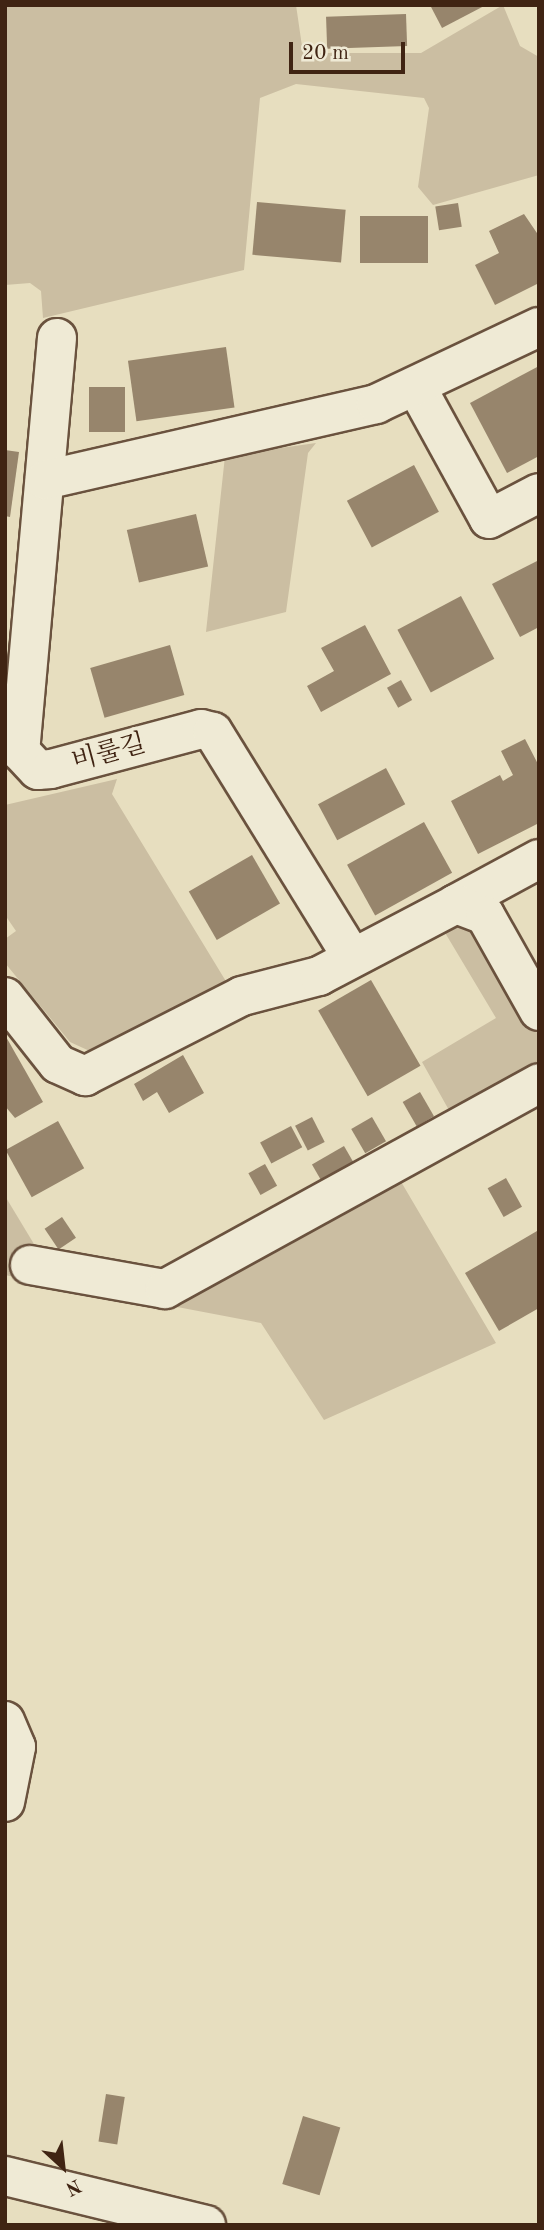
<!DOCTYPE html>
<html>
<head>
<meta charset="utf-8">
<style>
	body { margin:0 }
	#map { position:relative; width:544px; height:2230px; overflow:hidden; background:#e7debf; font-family:"Old Standard TT","Noto Serif KR",serif }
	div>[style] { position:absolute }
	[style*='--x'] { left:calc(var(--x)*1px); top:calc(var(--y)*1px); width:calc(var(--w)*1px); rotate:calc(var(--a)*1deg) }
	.green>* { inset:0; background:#cbbea2 }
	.building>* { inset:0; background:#97856c; transform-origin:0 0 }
	.roads { filter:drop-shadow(2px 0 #6a523e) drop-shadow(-2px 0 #6a523e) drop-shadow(0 2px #6a523e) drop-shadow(0 -2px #6a523e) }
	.minor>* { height:38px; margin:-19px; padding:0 19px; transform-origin:19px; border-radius:19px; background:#efead5 }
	span { translate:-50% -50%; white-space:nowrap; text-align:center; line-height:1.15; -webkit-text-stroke:7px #efead5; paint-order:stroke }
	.street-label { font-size:26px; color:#402413 }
	.frame { position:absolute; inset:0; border:7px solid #402413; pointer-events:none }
	.north { position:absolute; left:28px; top:2132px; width:70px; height:70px; -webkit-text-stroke:5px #efead5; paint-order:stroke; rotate:153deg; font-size:19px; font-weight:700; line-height:28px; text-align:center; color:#402413 }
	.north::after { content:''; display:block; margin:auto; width:24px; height:32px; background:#402413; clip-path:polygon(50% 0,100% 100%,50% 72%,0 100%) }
	.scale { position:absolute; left:289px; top:42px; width:116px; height:32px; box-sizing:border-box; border:4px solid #402413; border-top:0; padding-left:9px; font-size:21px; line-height:24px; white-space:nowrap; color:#402413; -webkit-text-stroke:5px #efead5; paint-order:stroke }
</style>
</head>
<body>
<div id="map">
	<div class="green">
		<div style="clip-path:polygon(5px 5px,296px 5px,303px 53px,421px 53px,503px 5px,520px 46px,539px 57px,539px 175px,433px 205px,418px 187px,429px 108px,424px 98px,296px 84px,260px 98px,244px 270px,43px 318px,41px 291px,30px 283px,5px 285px)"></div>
		<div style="clip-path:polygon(316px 443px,308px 453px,286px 612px,206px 632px,225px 456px)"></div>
		<div style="clip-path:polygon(117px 779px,112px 794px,227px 983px,94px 1053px,70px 1042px,5px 963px,5px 939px,16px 931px,5px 915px,5px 805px)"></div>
		<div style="clip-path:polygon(454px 926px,473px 931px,539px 1036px,539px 1068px,450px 1112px,422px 1062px,496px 1018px,444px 931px)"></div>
		<div style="clip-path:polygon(400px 1180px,496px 1343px,324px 1420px,261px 1323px,172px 1306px)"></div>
		<div style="clip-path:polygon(5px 1196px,37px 1249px,19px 1278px,5px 1275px)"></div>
	</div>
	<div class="building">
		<div style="clip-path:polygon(430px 5px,486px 5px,442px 28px)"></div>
		<div style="left:406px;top:14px;width:32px;height:80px;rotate:88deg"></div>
		<div style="left:257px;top:202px;width:89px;height:53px;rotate:5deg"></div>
		<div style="left:458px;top:203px;width:24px;height:23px;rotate:81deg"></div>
		<div style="clip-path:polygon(524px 214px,539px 236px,539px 283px,495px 305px,475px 265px,499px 253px,489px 231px)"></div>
		<div style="left:360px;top:216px;width:68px;height:47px"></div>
		<div style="left:226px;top:347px;width:61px;height:99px;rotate:82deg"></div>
		<div style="clip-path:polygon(539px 366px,539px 456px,507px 473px,470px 403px)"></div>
		<div style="left:89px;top:387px;width:36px;height:45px"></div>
		<div style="clip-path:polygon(5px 450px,19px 452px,10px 517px,5px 516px)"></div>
		<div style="left:414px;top:465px;width:53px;height:76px;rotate:62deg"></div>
		<div style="left:196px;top:514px;width:54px;height:71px;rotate:77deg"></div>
		<div style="clip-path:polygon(539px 560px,539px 627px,520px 637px,492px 584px)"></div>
		<div style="left:461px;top:596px;width:71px;height:72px;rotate:62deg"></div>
		<div style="clip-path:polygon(365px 625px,391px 674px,321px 712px,307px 686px,334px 671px,321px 648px)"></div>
		<div style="left:170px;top:645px;width:52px;height:83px;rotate:74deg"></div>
		<div style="left:401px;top:680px;width:23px;height:16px;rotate:61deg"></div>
		<div style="clip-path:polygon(525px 739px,539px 766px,539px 823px,478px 854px,451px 801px,500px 775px,503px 781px,513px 775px,501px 751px)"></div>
		<div style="left:386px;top:768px;width:41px;height:77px;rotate:62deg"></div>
		<div style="left:424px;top:822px;width:58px;height:88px;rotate:61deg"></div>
		<div style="left:252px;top:855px;width:56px;height:73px;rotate:60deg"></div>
		<div style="left:371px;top:980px;width:99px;height:61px;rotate:60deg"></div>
		<div style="clip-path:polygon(5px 1035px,43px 1102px,15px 1118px,5px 1106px)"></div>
		<div style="clip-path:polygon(183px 1055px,204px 1093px,169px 1113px,157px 1092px,143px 1101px,134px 1084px)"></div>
		<div style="left:420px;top:1092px;width:28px;height:20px;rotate:60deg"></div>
		<div style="left:312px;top:1117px;width:28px;height:19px;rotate:63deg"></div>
		<div style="left:372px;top:1117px;width:28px;height:24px;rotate:60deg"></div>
		<div style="left:58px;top:1121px;width:54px;height:60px;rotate:61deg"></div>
		<div style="left:291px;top:1126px;width:24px;height:35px;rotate:62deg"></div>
		<div style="left:344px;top:1146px;width:24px;height:37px;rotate:60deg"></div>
		<div style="left:265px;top:1164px;width:25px;height:19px;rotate:61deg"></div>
		<div style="left:506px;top:1178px;width:33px;height:21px;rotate:61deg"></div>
		<div style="left:62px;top:1217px;width:25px;height:21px;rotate:56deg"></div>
		<div style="clip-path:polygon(537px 1231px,539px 1308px,499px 1331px,465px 1273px)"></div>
		<div style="left:106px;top:2094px;width:19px;height:48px;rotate:9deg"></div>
		<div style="left:303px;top:2116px;width:39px;height:71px;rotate:17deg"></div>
	</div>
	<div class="roads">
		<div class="minor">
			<div style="--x:57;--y:338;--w:415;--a:95.1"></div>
			<div style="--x:20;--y:751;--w:26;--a:47"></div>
			<div style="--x:38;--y:770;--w:13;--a:-4"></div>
			<div style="--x:51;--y:769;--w:155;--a:-14.9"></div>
			<div style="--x:201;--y:729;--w:12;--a:14"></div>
			<div style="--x:213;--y:732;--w:264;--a:58.3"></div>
			<div style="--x:417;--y:388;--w:149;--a:61.2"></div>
			<div style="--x:489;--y:519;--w:56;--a:-27.5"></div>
			<div style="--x:45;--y:480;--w:340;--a:-12.9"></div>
			<div style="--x:376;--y:404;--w:180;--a:-25.3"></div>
			<div style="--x:456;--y:904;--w:94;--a:-28.5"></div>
			<div style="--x:5;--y:997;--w:85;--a:51.7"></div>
			<div style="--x:58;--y:1064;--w:30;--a:24"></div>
			<div style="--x:85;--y:1076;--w:176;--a:-27"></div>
			<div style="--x:242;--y:996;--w:80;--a:-14.6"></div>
			<div style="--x:319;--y:976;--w:155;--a:-27.7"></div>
			<div style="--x:456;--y:904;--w:31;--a:21"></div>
			<div style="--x:485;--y:915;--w:110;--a:60.6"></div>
			<div style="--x:30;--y:1265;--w:137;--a:10.1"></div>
			<div style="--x:165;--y:1289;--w:427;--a:-28.8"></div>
			<div style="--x:5;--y:1721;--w:28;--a:67"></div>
			<div style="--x:16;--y:1747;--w:56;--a:101.3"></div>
			<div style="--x:5;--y:2176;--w:207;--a:13.7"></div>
		</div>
	</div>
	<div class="street-label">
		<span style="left:109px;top:754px;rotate:-15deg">비룰길</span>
	</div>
	<div class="frame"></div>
	<div class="north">N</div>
	<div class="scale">20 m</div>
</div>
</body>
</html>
